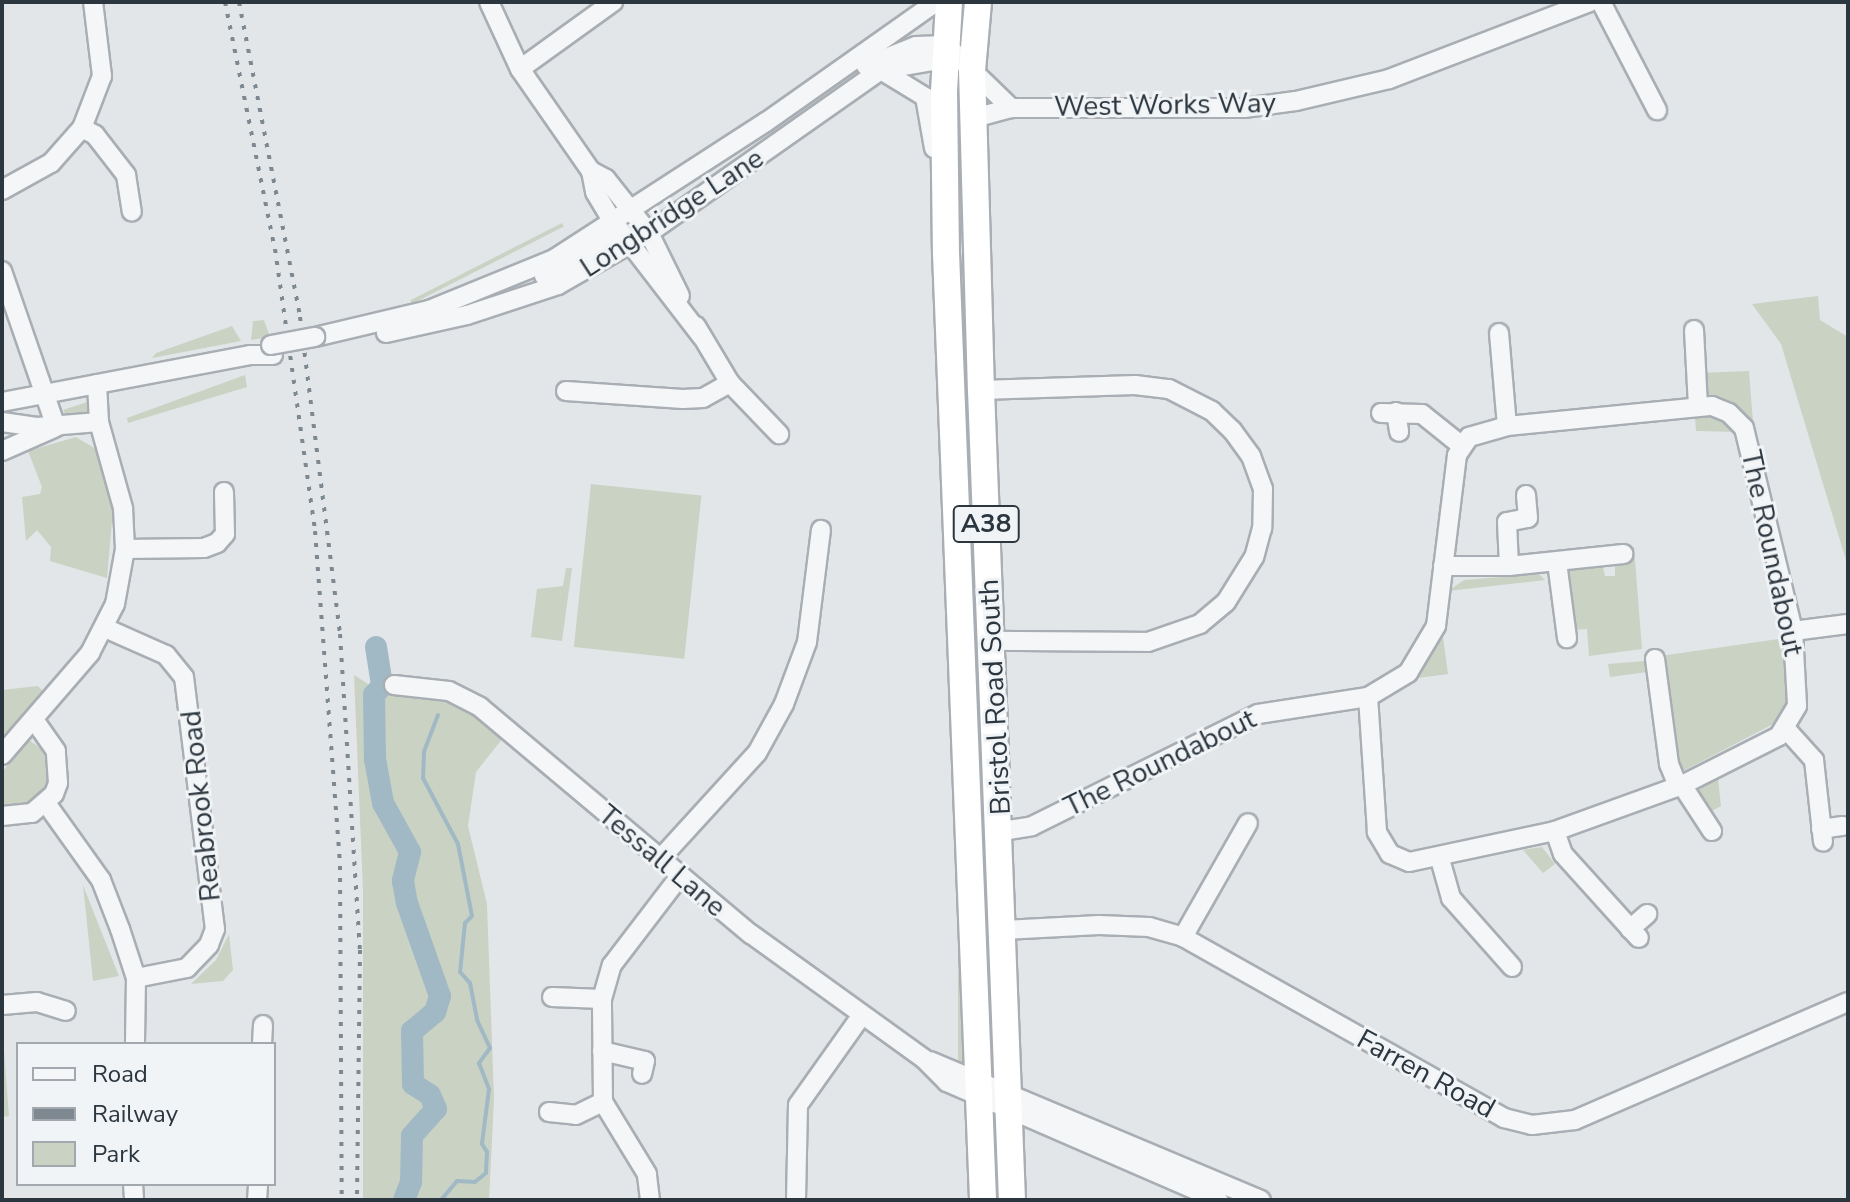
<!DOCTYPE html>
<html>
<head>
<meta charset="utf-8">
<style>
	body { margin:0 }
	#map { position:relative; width:1850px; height:1202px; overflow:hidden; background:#e2e6e9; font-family:"Nunito Sans",sans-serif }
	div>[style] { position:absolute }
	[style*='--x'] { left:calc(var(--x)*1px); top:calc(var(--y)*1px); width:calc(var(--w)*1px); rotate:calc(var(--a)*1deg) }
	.green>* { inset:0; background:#cad2c4; transform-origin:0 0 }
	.stream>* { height:4px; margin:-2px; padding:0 2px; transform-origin:2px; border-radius:2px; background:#a1b9c5 }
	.river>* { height:22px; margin:-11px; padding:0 11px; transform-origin:11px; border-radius:11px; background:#a1b9c5 }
	.roads { filter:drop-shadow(2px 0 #a8aeb3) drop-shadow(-2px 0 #a8aeb3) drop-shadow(0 2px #a8aeb3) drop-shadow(0 -2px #a8aeb3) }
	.minor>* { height:18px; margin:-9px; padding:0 9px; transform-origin:9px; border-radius:9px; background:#f4f6f7 }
	.highway>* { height:26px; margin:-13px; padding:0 13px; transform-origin:13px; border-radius:13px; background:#fff }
	.rail>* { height:4px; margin-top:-2px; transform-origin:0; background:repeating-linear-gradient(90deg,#7d8891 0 4px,transparent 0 12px) }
	.bridges { filter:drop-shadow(2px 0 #a8aeb3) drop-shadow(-2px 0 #a8aeb3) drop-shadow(0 2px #a8aeb3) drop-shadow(0 -2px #a8aeb3) }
	.minor-bridge>* { height:18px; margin:-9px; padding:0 9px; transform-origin:9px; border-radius:9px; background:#f4f6f7 }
	span { translate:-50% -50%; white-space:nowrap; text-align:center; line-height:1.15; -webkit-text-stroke:6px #f1f4f6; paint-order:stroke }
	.shield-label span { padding:2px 6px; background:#f1f4f6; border:2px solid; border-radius:6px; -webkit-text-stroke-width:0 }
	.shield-label { font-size:26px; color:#2c363f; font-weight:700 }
	.street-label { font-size:28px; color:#2c363f }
	.frame { position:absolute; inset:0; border:4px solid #2c363f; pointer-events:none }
	.legend { position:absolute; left:16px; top:1042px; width:260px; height:144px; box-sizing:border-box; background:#f1f4f6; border:2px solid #a2a8ad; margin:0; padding:10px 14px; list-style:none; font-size:24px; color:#2c363f }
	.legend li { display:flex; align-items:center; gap:16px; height:40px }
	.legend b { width:40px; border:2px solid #a2a8ad }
</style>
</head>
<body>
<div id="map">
	<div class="green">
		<div style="left:562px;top:223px;width:4px;height:170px;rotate:63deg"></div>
		<div style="left:958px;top:264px;width:7px;height:802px"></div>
		<div style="clip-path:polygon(1818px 296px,1820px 320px,1848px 337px,1848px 567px,1781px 344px,1752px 304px)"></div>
		<div style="clip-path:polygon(264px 320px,270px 337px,251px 340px,253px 321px)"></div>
		<div style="clip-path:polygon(232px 326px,241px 341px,152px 358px,156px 353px)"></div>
		<div style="clip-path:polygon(1749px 371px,1753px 422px,1733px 406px,1704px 396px,1700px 373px)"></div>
		<div style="clip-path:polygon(245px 375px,247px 387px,128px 423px,127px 418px)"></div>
		<div style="clip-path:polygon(87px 402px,92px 410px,87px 416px,69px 419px,63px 410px)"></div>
		<div style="clip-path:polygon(1695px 417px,1718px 417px,1739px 432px,1696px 431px)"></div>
		<div style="clip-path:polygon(76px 437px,96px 449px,107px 480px,113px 510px,107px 578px,50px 561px,51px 547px,37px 530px,26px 541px,22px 497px,40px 494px,42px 487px,28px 451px)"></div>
		<div style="left:591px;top:484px;width:111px;height:164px;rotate:6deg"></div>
		<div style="clip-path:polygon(1634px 547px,1642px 649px,1589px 656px,1587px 629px,1573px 630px,1567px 569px,1602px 563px,1605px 576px,1615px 576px,1615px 562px,1624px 548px)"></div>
		<div style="clip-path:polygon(566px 568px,572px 568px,562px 641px,531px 637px,537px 589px,563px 586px)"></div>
		<div style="clip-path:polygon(1539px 574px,1545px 580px,1448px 591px,1464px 580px)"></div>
		<div style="clip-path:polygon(1442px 630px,1448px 674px,1411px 679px)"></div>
		<div style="clip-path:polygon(1786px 638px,1793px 698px,1779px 721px,1685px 770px,1676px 766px,1660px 656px)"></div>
		<div style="clip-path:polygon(1645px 661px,1647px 672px,1610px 677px,1608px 664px)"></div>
		<div style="clip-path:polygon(354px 675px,376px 689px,447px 701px,482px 718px,503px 738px,476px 772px,468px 826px,487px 904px,494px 1099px,489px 1200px,363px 1200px,363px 891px)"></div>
		<div style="clip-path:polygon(38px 686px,46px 695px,2px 741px,2px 690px)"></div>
		<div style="clip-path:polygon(29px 740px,50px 755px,46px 789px,33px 802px,2px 809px,2px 772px)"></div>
		<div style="clip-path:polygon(1718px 778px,1721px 806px,1708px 813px,1695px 789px)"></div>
		<div style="clip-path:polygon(1542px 847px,1555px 864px,1543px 873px,1523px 850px)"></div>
		<div style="clip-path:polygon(83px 885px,90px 903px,119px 976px,93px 981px)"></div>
		<div style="clip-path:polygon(229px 934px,233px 970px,223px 981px,191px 984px,216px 960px)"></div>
		<div style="clip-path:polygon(2px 1025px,9px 1116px,2px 1117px)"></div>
	</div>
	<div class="stream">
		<div style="--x:438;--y:715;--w:40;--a:111"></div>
		<div style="--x:424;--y:752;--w:26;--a:92"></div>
		<div style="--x:423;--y:778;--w:75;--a:62.1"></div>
		<div style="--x:458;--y:844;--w:73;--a:79"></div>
		<div style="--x:472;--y:916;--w:10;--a:135"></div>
		<div style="--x:465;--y:923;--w:49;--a:95.8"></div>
		<div style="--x:460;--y:972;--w:15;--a:48"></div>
		<div style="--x:470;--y:983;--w:38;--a:79"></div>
		<div style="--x:477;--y:1020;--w:31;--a:65"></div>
		<div style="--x:490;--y:1048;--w:19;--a:126"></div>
		<div style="--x:479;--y:1063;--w:28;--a:69"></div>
		<div style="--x:489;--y:1089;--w:55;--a:97.3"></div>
		<div style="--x:482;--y:1144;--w:9;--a:58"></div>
		<div style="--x:487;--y:1152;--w:21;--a:93"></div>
		<div style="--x:486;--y:1173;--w:14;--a:141"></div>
		<div style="--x:475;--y:1182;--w:18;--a:-177"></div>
		<div style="--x:457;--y:1181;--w:25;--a:130"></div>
	</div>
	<div class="river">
		<div style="--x:376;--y:647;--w:39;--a:81"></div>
		<div style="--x:382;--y:686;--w:12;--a:132"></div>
		<div style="--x:374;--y:695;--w:64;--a:89.1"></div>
		<div style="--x:375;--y:759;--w:45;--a:79.7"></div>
		<div style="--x:383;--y:803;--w:56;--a:61.1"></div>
		<div style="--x:410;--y:852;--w:30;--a:104"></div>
		<div style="--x:403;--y:881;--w:22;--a:80"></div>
		<div style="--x:407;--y:903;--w:99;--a:70.5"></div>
		<div style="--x:440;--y:996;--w:17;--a:107"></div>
		<div style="--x:435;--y:1012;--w:30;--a:140"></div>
		<div style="--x:412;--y:1031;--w:53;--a:88.9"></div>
		<div style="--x:413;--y:1084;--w:20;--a:33"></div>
		<div style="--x:430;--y:1095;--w:15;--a:67"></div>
		<div style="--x:436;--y:1109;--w:36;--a:132"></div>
		<div style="--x:412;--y:1136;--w:46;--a:91.2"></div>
		<div style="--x:411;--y:1182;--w:19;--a:111"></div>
	</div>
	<div class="roads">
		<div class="minor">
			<div style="--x:489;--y:2;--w:74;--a:65.2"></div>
			<div style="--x:520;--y:69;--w:124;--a:55.2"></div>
			<div style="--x:591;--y:171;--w:21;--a:79"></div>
			<div style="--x:595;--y:192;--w:33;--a:59"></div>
			<div style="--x:612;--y:220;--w:148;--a:52.4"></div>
			<div style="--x:1601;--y:2;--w:122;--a:62.6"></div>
			<div style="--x:866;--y:66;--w:54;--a:-21.8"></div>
			<div style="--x:916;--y:46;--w:30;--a:-2"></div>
			<div style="--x:946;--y:45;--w:91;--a:44.1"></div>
			<div style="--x:520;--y:69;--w:115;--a:-35.8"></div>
			<div style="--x:881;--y:70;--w:52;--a:31.5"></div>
			<div style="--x:925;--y:97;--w:52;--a:80"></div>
			<div style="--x:974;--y:118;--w:38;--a:-15"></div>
			<div style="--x:1011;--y:108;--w:233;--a:0"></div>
			<div style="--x:1244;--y:108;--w:52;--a:-7.7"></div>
			<div style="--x:1296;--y:101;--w:96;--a:-13.3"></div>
			<div style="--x:1389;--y:79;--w:215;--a:-21"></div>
			<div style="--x:82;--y:128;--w:15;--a:28"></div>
			<div style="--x:95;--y:135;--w:51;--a:52.2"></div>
			<div style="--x:126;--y:175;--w:37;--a:81"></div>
			<div style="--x:591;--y:171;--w:17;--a:28"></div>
			<div style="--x:606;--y:179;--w:69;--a:51.5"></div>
			<div style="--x:649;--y:233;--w:70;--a:63.8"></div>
			<div style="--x:2;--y:190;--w:56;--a:-28.9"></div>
			<div style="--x:51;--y:163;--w:47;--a:-48.5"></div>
			<div style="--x:82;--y:128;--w:56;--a:-69"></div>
			<div style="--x:102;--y:76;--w:75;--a:-96.9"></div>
			<div style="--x:2;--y:271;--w:165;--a:70.9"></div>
			<div style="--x:544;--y:276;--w:89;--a:-28.9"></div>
			<div style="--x:696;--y:326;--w:66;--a:59.2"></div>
			<div style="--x:730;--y:383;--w:71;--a:46.1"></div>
			<div style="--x:1694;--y:330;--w:77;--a:87"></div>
			<div style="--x:386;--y:333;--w:83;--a:-12.5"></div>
			<div style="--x:467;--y:315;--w:96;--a:-18.2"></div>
			<div style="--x:558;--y:285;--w:105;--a:-29.7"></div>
			<div style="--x:649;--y:233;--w:284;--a:-35.1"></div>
			<div style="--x:881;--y:70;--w:65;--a:-9.8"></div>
			<div style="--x:1499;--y:333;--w:93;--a:85.1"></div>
			<div style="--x:315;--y:337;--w:117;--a:-13.3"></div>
			<div style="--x:429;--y:310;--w:135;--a:-22.2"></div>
			<div style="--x:554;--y:259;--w:252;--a:-32.9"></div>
			<div style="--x:766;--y:122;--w:208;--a:-35.2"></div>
			<div style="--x:981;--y:390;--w:154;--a:-1.9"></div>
			<div style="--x:1135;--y:385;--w:34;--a:7"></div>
			<div style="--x:1169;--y:389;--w:48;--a:27.1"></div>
			<div style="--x:1212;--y:411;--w:28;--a:44"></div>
			<div style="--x:1232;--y:430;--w:32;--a:54"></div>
			<div style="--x:1251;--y:456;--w:35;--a:70"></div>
			<div style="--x:1263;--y:489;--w:39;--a:91"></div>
			<div style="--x:1262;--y:528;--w:30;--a:105"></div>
			<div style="--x:1254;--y:557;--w:53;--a:121.9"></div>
			<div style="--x:1226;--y:602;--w:34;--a:140"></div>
			<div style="--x:1200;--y:624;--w:55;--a:160.9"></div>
			<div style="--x:1148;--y:642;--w:155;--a:-179.6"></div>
			<div style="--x:566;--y:391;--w:117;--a:3.9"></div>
			<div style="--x:683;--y:399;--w:20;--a:-3"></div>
			<div style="--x:703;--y:398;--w:31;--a:-29"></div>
			<div style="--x:2;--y:402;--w:252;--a:-10.7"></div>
			<div style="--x:250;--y:355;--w:23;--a:0"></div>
			<div style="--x:1396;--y:412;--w:20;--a:81"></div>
			<div style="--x:1381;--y:413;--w:41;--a:1.4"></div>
			<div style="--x:1422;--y:414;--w:51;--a:38.7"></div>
			<div style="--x:2;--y:422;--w:35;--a:8"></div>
			<div style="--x:37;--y:427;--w:62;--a:-4.6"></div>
			<div style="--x:99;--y:422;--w:38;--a:-93"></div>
			<div style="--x:2;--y:451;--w:57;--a:-23.9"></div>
			<div style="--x:125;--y:549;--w:79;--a:-0.7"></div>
			<div style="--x:204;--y:548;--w:14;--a:-21"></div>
			<div style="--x:217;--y:543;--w:12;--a:-48"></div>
			<div style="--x:225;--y:534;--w:42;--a:-91.4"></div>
			<div style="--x:1557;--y:562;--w:77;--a:82.5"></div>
			<div style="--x:1443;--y:566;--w:66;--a:0"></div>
			<div style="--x:1509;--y:566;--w:115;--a:-6"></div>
			<div style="--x:1509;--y:566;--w:44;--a:-92.6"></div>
			<div style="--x:1507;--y:522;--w:21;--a:-11"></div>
			<div style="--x:1528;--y:518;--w:23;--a:-95"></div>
			<div style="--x:105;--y:628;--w:67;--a:23.9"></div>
			<div style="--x:166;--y:655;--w:28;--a:51"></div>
			<div style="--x:184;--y:677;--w:254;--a:83"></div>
			<div style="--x:215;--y:929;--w:17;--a:111"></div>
			<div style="--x:209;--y:945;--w:32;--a:134"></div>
			<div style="--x:187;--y:968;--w:52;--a:168.9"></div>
			<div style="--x:1793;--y:631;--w:55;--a:-7.3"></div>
			<div style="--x:1655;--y:659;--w:106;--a:82.4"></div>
			<div style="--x:1669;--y:764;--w:24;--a:68"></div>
			<div style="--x:394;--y:685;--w:55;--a:6.2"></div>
			<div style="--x:449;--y:691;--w:35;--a:27"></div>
			<div style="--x:480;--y:707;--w:354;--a:40"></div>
			<div style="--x:751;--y:934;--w:213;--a:35.8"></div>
			<div style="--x:924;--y:1059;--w:33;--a:45"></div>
			<div style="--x:947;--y:1082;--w:296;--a:23.5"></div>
			<div style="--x:1786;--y:729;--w:42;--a:47.9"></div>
			<div style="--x:1814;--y:760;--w:82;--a:83.7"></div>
			<div style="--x:2;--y:755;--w:135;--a:-49.2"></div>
			<div style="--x:90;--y:653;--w:55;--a:-63"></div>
			<div style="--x:115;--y:604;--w:56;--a:-79.7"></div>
			<div style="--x:125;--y:549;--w:41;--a:-92.8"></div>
			<div style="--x:123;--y:508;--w:89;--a:-105.6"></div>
			<div style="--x:1682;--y:785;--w:55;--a:56.9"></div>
			<div style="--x:46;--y:803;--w:95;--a:54.5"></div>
			<div style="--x:101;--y:880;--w:53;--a:68.8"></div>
			<div style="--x:120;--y:929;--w:52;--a:71.9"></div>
			<div style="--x:136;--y:978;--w:66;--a:90.9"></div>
			<div style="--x:2;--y:816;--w:30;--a:-6"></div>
			<div style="--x:32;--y:813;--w:29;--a:-41"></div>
			<div style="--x:54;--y:794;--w:12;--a:-70"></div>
			<div style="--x:58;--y:783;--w:32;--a:-94"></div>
			<div style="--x:56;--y:751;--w:39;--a:-125"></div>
			<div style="--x:1821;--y:829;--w:22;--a:-8"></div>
			<div style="--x:1002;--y:831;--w:30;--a:-9"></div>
			<div style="--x:1032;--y:826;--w:252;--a:-26.4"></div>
			<div style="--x:1258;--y:714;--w:111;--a:-8.8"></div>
			<div style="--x:1368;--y:697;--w:47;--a:-31"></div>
			<div style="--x:1408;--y:673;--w:55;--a:-59.2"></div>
			<div style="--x:1436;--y:626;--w:172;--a:-83"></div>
			<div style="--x:1457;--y:455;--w:22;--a:-56"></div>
			<div style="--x:1469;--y:437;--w:40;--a:-16"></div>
			<div style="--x:1507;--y:426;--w:206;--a:-5.6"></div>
			<div style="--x:1712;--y:406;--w:18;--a:22"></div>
			<div style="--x:1729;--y:413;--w:21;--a:45"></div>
			<div style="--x:1744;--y:428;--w:209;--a:76.4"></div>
			<div style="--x:1793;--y:631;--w:75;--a:86.9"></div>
			<div style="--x:1797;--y:706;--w:35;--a:121"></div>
			<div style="--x:1779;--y:736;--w:109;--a:153.2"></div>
			<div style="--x:1682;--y:785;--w:135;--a:160.1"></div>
			<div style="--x:1555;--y:831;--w:149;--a:168"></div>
			<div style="--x:1409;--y:862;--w:21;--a:-157"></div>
			<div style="--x:1390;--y:854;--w:26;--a:-121"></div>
			<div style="--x:1377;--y:832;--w:135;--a:-93.8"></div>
			<div style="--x:1555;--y:831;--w:24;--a:71"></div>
			<div style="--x:1563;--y:854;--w:113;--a:47.9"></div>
			<div style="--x:661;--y:858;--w:142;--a:-47.6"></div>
			<div style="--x:757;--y:753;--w:56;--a:-61.1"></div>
			<div style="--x:784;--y:704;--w:66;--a:-69.6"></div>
			<div style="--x:807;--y:642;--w:113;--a:-82.9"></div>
			<div style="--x:1440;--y:859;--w:41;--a:74.2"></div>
			<div style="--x:1451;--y:898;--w:92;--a:48.5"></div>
			<div style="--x:1630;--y:929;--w:23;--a:-41"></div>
			<div style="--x:1004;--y:930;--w:95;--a:-3"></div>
			<div style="--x:1099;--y:925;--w:50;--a:2.3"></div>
			<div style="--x:1149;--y:927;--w:35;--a:16"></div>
			<div style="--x:1183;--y:937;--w:369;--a:29.4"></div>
			<div style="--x:1504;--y:1118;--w:29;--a:14"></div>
			<div style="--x:1532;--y:1125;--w:43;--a:-6.6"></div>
			<div style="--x:1575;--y:1120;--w:297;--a:-23.4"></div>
			<div style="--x:1183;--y:937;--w:131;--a:-60.3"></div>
			<div style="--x:552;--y:997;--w:50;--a:2.3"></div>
			<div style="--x:2;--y:1005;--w:35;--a:-5"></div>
			<div style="--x:37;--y:1002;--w:30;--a:17"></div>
			<div style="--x:262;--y:1044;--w:19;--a:-87"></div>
			<div style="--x:602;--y:1051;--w:44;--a:13.1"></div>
			<div style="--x:645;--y:1061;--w:13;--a:103"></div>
			<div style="--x:930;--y:1061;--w:359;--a:22.8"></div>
			<div style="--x:549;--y:1112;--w:27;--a:6"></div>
			<div style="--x:576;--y:1115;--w:30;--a:-26"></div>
			<div style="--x:133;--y:1184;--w:16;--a:86"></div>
			<div style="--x:257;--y:1200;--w:16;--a:-86"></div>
			<div style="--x:650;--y:1200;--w:26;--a:-97"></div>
			<div style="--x:647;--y:1174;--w:84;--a:-121.4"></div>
			<div style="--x:603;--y:1102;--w:103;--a:-90.6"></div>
			<div style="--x:602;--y:999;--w:35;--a:-74"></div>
			<div style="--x:612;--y:965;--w:112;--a:-52.6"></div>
			<div style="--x:796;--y:1200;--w:95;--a:-88.8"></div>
			<div style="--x:798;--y:1105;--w:110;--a:-54.6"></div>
		</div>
		<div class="highway">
			<div style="--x:949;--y:2;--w:90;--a:93.2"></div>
			<div style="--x:944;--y:92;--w:161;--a:89.3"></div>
			<div style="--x:946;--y:253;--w:948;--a:87.76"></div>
			<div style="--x:978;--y:2;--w:68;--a:95"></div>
			<div style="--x:972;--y:70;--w:320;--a:88.4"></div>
			<div style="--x:981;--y:390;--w:811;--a:87.81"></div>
		</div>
	</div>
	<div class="rail">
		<div style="--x:225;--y:2;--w:252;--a:78.6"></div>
		<div style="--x:275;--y:249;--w:285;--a:81.9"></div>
		<div style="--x:315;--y:531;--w:336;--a:85.7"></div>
		<div style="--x:340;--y:866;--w:334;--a:89.7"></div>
		<div style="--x:239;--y:2;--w:321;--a:79"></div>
		<div style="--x:300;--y:317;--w:320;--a:82.8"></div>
		<div style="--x:340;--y:634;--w:317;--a:86.4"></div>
		<div style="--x:360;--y:950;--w:250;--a:90.7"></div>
	</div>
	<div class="bridges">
		<div class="minor-bridge">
			<div style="--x:271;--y:345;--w:45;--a:-10.3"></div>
		</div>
	</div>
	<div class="shield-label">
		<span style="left:986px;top:524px">A38</span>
	</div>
	<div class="street-label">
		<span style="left:1165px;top:105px;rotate:-1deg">West Works Way</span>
		<span style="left:672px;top:213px;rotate:-33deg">Longbridge Lane</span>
		<span style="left:1772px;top:553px;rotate:78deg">The Roundabout</span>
		<span style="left:995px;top:697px;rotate:-93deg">Bristol Road South</span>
		<span style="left:1160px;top:763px;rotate:-26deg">The Roundabout</span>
		<span style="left:201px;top:806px;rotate:-96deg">Reabrook Road</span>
		<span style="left:662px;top:861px;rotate:40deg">Tessall Lane</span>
		<span style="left:1426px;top:1074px;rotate:29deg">Farren Road</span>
	</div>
	<div class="frame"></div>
	<ul class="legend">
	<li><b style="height:10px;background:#f4f6f7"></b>Road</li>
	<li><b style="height:10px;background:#7d8891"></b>Railway</li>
	<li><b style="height:22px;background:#cad2c4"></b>Park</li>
	</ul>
</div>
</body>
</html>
